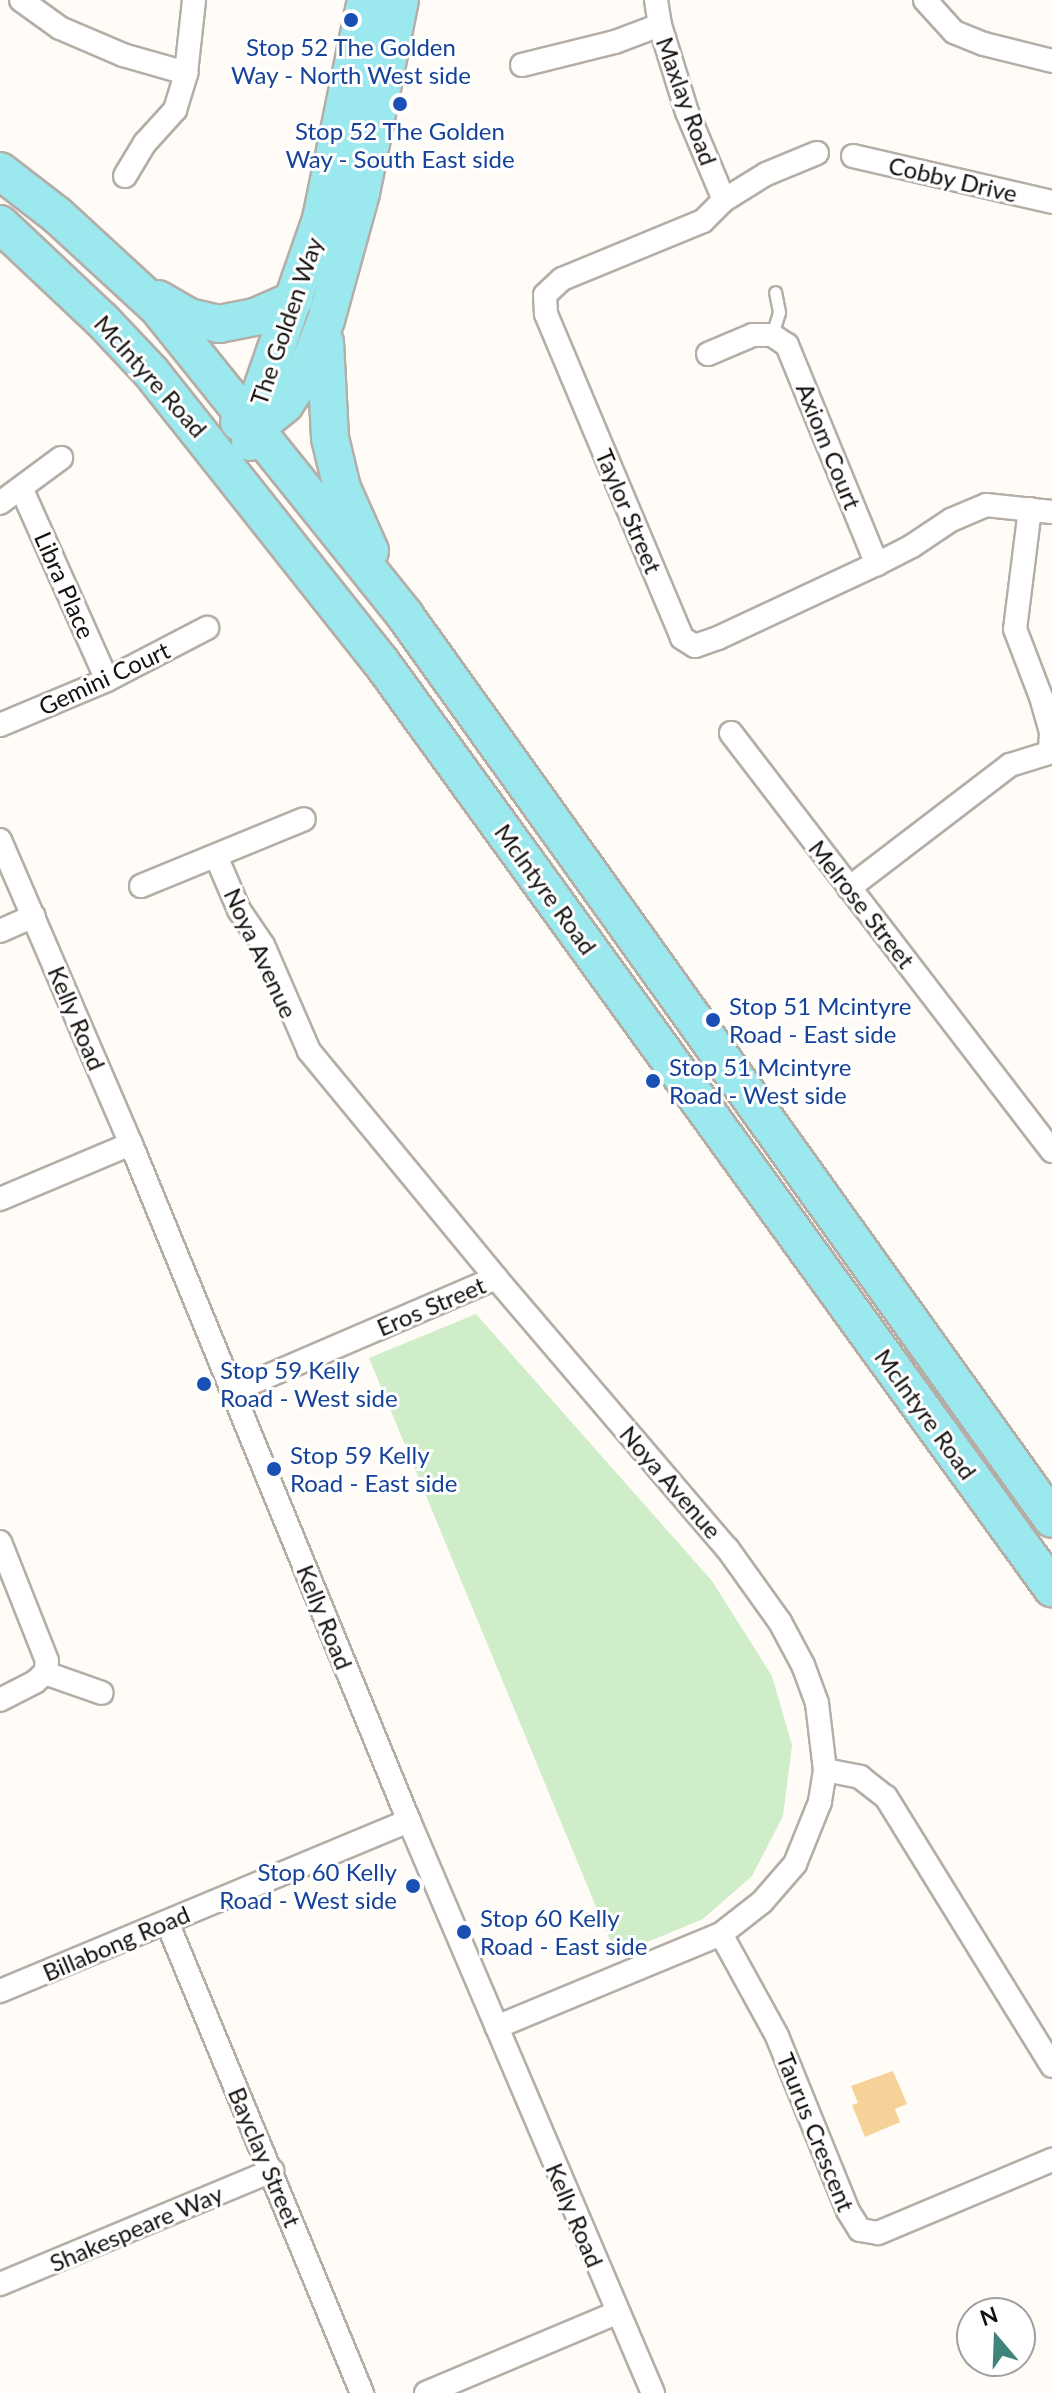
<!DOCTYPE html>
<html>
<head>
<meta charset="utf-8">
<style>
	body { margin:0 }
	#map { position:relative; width:1052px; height:2393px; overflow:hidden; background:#fffbf7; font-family:Lato,sans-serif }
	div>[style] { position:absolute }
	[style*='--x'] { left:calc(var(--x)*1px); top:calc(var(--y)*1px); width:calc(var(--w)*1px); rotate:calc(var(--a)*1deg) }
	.green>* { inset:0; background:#cfedc8 }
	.building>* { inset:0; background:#f6d298 }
	.roads { filter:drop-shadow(2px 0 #b4aea7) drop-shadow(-2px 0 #b4aea7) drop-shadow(0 2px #b4aea7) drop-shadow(0 -2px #b4aea7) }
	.service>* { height:11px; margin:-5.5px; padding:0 5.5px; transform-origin:5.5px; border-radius:5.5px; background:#fff }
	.minor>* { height:22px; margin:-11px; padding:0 11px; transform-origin:11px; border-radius:11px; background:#fff }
	.primary>* { height:36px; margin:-18px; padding:0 18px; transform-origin:18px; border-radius:18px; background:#9be9ef }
	.dots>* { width:22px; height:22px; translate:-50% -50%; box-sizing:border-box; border:4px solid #fff; border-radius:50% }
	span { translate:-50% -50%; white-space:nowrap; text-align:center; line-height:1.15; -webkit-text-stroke:6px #fff; paint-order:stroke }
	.transit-label { font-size:24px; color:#164399 }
	.left { translate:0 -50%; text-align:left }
	.right { translate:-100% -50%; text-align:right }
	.street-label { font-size:24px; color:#13100e }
	.north { position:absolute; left:956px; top:2297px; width:80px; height:80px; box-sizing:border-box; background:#fff; border:2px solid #a19f9f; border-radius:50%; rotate:341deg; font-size:22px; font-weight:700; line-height:32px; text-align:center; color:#13100e }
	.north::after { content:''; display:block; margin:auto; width:28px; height:36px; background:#3e847b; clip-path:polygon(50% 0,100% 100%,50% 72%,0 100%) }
</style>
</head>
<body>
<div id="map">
	<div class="green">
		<div style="clip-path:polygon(476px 1314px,712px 1581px,772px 1676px,792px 1745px,783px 1816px,752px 1876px,703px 1919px,616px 1955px,369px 1358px)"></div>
	</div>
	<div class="building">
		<div style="clip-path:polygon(893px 2071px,907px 2104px,895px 2109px,900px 2122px,865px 2137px,852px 2105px,858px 2103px,851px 2086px)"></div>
	</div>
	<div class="roads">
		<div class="service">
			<div style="--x:772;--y:335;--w:24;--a:-73"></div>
			<div style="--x:779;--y:312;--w:20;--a:-101"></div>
		</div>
		<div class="minor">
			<div style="--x:21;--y:0;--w:48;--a:35.7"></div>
			<div style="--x:60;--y:28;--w:69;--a:23.2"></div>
			<div style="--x:123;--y:55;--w:66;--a:15.9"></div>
			<div style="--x:656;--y:0;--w:25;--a:81"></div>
			<div style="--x:660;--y:25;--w:91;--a:72.8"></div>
			<div style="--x:687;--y:112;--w:95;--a:67.2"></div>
			<div style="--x:925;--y:0;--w:43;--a:47.8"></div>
			<div style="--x:954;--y:32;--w:32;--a:22"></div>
			<div style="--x:984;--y:44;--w:70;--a:14"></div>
			<div style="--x:522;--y:65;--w:96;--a:-13.9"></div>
			<div style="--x:615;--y:42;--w:48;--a:-20.7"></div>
			<div style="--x:817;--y:153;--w:55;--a:157.6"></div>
			<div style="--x:766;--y:174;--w:49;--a:148.2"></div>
			<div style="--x:724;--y:200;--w:30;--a:135"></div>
			<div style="--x:703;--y:221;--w:152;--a:157.6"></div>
			<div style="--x:562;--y:279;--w:23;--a:137"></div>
			<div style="--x:545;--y:295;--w:19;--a:87"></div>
			<div style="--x:546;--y:314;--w:351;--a:67.2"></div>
			<div style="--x:682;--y:638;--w:15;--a:32"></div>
			<div style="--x:695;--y:646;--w:24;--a:-19"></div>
			<div style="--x:718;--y:638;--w:175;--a:-25"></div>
			<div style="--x:877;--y:564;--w:39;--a:-27"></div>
			<div style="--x:912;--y:546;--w:47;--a:-33.7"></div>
			<div style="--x:951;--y:520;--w:38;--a:-23"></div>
			<div style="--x:986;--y:505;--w:66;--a:6.1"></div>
			<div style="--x:853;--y:156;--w:204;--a:13"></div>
			<div style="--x:125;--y:176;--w:39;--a:-59"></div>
			<div style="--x:145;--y:143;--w:45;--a:-47.7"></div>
			<div style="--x:175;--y:110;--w:39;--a:-73"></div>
			<div style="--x:186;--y:73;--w:73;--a:-83.7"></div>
			<div style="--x:708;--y:354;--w:49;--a:-22.9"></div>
			<div style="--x:753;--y:335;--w:19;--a:0"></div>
			<div style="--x:772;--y:335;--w:18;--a:34"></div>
			<div style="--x:787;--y:345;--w:237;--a:67.7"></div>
			<div style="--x:22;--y:490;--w:208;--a:65.9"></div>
			<div style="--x:0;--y:503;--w:76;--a:-36.4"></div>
			<div style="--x:1030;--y:509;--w:121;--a:97.1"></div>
			<div style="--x:1015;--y:629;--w:73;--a:69.1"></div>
			<div style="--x:1041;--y:697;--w:36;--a:74"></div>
			<div style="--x:1051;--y:732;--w:20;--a:93"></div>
			<div style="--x:0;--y:725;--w:116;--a:-22.8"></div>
			<div style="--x:107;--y:680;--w:113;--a:-27.5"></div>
			<div style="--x:731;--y:733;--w:527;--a:52.48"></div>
			<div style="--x:0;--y:840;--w:331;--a:66.7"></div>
			<div style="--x:131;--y:1144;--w:732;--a:67.68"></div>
			<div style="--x:409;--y:1821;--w:622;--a:66.9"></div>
			<div style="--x:216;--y:856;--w:59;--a:66.9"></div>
			<div style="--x:239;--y:910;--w:42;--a:55.6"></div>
			<div style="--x:263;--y:945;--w:116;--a:66.5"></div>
			<div style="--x:309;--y:1051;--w:294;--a:50.5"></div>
			<div style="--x:496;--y:1278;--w:355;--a:49.5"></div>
			<div style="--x:727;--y:1548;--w:91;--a:54.4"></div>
			<div style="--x:780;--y:1622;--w:49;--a:61.9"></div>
			<div style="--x:803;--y:1665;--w:40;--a:69.8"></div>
			<div style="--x:817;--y:1703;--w:67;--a:83.2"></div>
			<div style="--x:825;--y:1770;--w:32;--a:99"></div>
			<div style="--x:820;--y:1802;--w:67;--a:112"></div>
			<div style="--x:795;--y:1864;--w:50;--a:131"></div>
			<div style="--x:762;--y:1902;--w:52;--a:142"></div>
			<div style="--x:721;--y:1934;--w:243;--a:157.5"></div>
			<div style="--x:141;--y:886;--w:176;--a:-22.3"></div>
			<div style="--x:849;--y:888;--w:203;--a:-37.4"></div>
			<div style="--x:1010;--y:765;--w:44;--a:-17.2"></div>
			<div style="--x:0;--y:931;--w:37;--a:-24"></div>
			<div style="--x:0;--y:1199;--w:142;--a:-22.8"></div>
			<div style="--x:233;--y:1391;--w:286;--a:-23.3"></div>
			<div style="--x:0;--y:1542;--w:128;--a:68.4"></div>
			<div style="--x:47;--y:1661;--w:12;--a:99"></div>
			<div style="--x:45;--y:1673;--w:13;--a:138"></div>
			<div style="--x:35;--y:1682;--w:39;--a:153"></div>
			<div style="--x:45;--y:1673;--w:60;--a:19.3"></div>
			<div style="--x:825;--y:1770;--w:36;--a:11"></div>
			<div style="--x:860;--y:1777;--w:33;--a:38"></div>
			<div style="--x:886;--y:1797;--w:316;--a:58.3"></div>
			<div style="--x:167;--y:1922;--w:510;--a:67.51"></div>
			<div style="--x:721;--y:1934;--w:116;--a:61.2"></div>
			<div style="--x:777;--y:2036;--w:189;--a:67.9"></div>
			<div style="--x:848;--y:2211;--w:22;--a:58"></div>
			<div style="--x:860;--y:2230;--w:18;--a:9"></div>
			<div style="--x:878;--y:2233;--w:189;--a:-22.8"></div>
			<div style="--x:0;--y:1991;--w:443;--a:-22.6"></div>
			<div style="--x:0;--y:2284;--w:295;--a:-22.6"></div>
			<div style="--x:426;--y:2393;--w:206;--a:-22.8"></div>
		</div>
		<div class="primary">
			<div style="--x:0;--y:171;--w:72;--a:37.7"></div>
			<div style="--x:57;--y:215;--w:137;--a:42.6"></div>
			<div style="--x:158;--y:308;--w:396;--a:51.2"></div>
			<div style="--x:406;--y:617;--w:1109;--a:54.39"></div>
			<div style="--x:0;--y:224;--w:140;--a:43.3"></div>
			<div style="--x:102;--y:320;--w:71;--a:46.7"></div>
			<div style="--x:151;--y:372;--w:370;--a:51.6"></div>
			<div style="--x:381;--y:662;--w:1144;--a:54.07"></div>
			<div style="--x:158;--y:299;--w:36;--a:30"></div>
			<div style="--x:189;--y:317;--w:31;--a:13"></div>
			<div style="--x:219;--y:324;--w:37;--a:-11"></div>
			<div style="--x:255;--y:317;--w:43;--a:-23.6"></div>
			<div style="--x:325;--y:342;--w:96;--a:87"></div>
			<div style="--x:330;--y:438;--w:51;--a:76.5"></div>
			<div style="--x:342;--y:488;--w:69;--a:66"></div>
			<div style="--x:239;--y:422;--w:11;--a:10"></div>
			<div style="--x:250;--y:424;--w:19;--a:-18"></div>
			<div style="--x:268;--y:418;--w:22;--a:-39"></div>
			<div style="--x:285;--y:404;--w:34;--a:-56"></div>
			<div style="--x:304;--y:376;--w:60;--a:-68.6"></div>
			<div style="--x:326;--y:320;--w:132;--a:-74.6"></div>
			<div style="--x:361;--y:193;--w:197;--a:-78.6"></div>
			<div style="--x:250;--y:442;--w:40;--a:-80"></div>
			<div style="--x:257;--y:403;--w:195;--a:-70.8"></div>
			<div style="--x:321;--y:219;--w:224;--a:-78.4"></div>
		</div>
	</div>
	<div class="dots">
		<div style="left:351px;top:20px;background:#1a4fb4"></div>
		<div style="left:400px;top:104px;background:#1a4fb4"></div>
		<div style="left:713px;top:1020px;background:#1a4fb4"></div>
		<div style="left:653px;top:1081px;background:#1a4fb4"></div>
		<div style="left:204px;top:1384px;background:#1a4fb4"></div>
		<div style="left:274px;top:1469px;background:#1a4fb4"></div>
		<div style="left:413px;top:1886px;background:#1a4fb4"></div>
		<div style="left:464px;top:1932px;background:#1a4fb4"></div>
	</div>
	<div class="transit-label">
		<span style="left:351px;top:61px">Stop 52 The Golden<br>Way - North West side</span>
		<span style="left:400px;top:145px">Stop 52 The Golden<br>Way - South East side</span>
		<span class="left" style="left:729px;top:1020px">Stop 51 Mcintyre<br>Road - East side</span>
		<span class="left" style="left:669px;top:1081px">Stop 51 Mcintyre<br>Road - West side</span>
		<span class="left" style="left:220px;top:1384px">Stop 59 Kelly<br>Road - West side</span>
		<span class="left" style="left:290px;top:1469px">Stop 59 Kelly<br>Road - East side</span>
		<span class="right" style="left:397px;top:1886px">Stop 60 Kelly<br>Road - West side</span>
		<span class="left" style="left:480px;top:1932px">Stop 60 Kelly<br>Road - East side</span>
	</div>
	<div class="street-label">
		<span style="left:687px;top:101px;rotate:70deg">Maxlay Road</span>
		<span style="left:953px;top:179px;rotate:13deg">Cobby Drive</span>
		<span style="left:286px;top:321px;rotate:-71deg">The Golden Way</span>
		<span style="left:151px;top:376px;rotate:48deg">McIntyre Road</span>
		<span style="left:829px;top:446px;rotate:68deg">Axiom Court</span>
		<span style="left:629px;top:511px;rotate:67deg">Taylor Street</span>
		<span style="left:65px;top:585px;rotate:66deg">Libra Place</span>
		<span style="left:104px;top:678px;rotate:-25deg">Gemini Court</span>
		<span style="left:546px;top:889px;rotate:54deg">McIntyre Road</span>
		<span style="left:862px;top:904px;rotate:52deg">Melrose Street</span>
		<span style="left:261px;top:953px;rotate:65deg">Noya Avenue</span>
		<span style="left:77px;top:1018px;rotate:67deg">Kelly Road</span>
		<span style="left:431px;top:1306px;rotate:-23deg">Eros Street</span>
		<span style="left:926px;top:1414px;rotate:54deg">McIntyre Road</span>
		<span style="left:671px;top:1482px;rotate:49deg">Noya Avenue</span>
		<span style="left:325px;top:1617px;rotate:68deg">Kelly Road</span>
		<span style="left:116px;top:1943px;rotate:-23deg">Billabong Road</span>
		<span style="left:816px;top:2132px;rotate:68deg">Taurus Crescent</span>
		<span style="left:265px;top:2157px;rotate:67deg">Bayclay Street</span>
		<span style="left:575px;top:2215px;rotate:67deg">Kelly Road</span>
		<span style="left:136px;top:2228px;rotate:-23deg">Shakespeare Way</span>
	</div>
	<div class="north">N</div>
</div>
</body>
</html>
